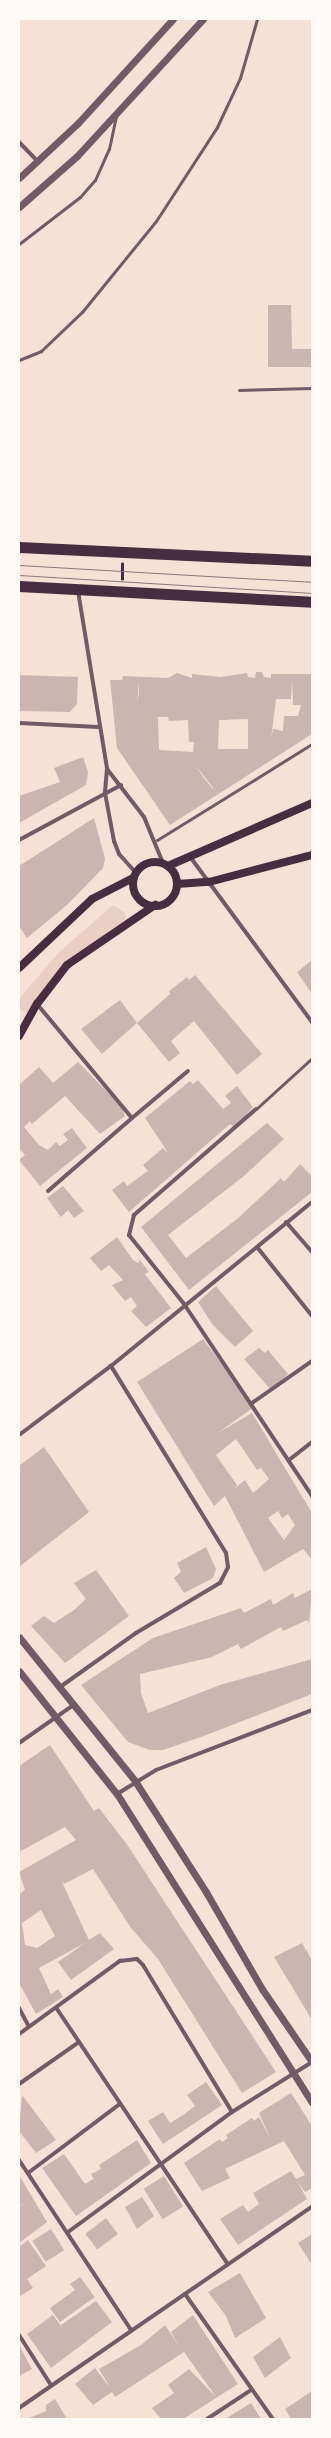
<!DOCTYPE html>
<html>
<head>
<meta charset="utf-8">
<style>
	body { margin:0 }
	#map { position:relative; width:331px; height:2438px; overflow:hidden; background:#f7e1d7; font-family:"Open Sans",sans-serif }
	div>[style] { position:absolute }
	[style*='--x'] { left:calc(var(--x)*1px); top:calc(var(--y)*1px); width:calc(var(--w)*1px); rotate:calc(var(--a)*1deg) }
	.green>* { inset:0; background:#ebcfc5 }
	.building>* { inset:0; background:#ccb4b1; transform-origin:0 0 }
	.path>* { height:2.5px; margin:-1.25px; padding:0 1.25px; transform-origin:1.25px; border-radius:1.25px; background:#4a2c40 }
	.service>* { height:3px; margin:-1.5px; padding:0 1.5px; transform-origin:1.5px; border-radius:1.5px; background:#755966 }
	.minor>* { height:4px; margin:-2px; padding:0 2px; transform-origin:2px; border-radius:2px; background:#755966 }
	.tertiary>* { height:7px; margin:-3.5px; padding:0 3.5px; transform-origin:3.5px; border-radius:3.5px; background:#755966 }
	.secondary>* { height:8px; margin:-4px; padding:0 4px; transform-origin:4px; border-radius:4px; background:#4a2c40 }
	.secondary>.ring { margin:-4px; padding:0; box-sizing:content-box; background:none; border:8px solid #4a2c40; border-radius:50% }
	.trunk>* { height:11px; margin:-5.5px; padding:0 5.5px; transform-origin:5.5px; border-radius:5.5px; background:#4a2c40 }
	.tram>* { height:1px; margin:-0.5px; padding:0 0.5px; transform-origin:0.5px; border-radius:0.5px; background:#8f747c }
	span { translate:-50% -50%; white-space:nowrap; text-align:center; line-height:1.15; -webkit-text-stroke:3.5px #fffaf5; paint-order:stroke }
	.frame { position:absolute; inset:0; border:20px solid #fffaf5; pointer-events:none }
</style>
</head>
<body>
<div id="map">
	<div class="green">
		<div style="clip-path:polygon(113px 905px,125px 913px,126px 919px,61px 966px,27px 1014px,19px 1009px,19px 999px,58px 953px)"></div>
	</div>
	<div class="building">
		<div style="clip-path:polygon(268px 305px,291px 305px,292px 349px,312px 349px,312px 367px,268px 367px)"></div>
		<div style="clip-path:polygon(evenodd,256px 672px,262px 672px,264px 677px,271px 678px,271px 674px,312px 674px,312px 734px,170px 825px,117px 748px,110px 680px,122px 680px,123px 676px,168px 678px,177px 673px,192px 678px,192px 674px,221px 677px,247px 673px,248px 677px,255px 678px,256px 672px,292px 679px,293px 705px,301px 705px,298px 716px,284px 716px,283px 731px,273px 729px,271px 739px,276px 699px,291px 699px,292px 679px,256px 672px,139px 681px,139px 692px,137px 703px,139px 681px,256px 672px,158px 717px,168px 717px,169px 721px,188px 720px,189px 742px,194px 742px,193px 752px,159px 750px,158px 717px,256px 672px,248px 719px,248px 749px,218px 749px,219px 720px,248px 719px,256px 672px,196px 766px,214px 789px,213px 789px,203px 777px,196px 766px)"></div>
		<div style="clip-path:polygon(19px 675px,78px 677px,77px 704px,70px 712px,19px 711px)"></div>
		<div style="clip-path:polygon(83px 757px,88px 772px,86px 785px,19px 823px,19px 796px,60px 782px,54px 768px)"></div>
		<div style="clip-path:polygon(94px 818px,105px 859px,103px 868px,68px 904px,27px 938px,19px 926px,19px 866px)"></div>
		<div style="clip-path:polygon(312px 960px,312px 994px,297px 972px)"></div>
		<div style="clip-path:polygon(195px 975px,262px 1054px,237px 1075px,194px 1021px,171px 1041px,180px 1053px,169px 1062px,137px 1023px,102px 1054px,81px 1029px,120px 1000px,137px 1023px,170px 994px,169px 991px,187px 977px,189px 980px)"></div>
		<div style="clip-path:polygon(78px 1062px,122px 1107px,125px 1116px,100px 1134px,65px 1096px,32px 1124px,30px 1121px,24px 1127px,39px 1145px,48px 1150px,56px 1142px,60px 1146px,68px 1140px,63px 1134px,72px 1128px,87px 1148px,40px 1186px,19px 1160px,25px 1155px,19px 1148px,19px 1085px,39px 1067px,53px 1083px)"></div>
		<div style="clip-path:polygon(198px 1080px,223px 1109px,231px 1103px,225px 1096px,237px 1086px,253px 1107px,235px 1128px,230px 1124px,129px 1212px,112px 1190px,124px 1181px,127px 1186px,148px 1171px,143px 1165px,163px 1148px,169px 1154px,145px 1118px,190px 1081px,193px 1084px)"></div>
		<div style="clip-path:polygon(267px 1123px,284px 1139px,244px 1176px,168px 1235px,186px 1258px,237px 1219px,281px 1178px,284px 1182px,300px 1164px,312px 1176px,312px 1192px,189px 1290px,141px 1227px)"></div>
		<div style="clip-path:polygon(63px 1186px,84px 1211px,74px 1218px,68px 1210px,61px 1217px,47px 1198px)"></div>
		<div style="clip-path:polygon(117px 1237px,133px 1260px,138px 1263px,140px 1260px,149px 1272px,145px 1274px,171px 1308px,146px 1327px,131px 1311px,137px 1306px,131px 1297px,125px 1301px,112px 1285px,123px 1280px,109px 1265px,101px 1271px,90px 1258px)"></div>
		<div style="clip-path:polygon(216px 1286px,253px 1331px,235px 1347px,212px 1324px,198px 1302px)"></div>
		<div style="clip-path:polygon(evenodd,203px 1339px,254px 1407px,218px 1433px,252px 1413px,312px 1513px,312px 1560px,303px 1549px,264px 1572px,225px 1496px,214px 1506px,137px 1382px,203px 1339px,236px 1439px,257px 1470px,261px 1468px,269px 1479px,253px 1493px,245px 1480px,234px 1489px,237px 1485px,216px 1455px,236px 1439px,203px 1339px,278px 1511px,282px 1518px,288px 1514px,295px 1525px,284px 1540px,268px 1518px,278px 1511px)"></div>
		<div style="clip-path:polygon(259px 1348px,265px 1353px,268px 1350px,288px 1374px,271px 1390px,244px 1359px)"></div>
		<div style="clip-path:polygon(44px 1447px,89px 1512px,19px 1567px,19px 1466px)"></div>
		<div style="clip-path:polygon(206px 1547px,216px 1569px,213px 1578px,184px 1593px,174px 1578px,181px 1572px,177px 1563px)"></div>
		<div style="clip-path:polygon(96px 1570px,129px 1616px,65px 1663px,31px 1626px,44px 1616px,54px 1623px,74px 1610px,86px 1599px,74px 1583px)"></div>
		<div style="clip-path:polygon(312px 1589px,309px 1624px,307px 1620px,283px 1631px,281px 1627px,241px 1649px,238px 1644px,212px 1657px,140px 1674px,141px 1693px,148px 1713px,220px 1685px,312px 1659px,312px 1694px,201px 1737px,163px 1750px,150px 1750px,128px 1742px,81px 1685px,153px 1638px,241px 1608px,244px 1613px,271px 1599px,273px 1605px,293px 1593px,295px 1598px)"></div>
		<div style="clip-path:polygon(evenodd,50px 1745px,94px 1811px,99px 1808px,128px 1846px,276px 2072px,242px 2093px,158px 1959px,131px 1928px,93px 1869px,64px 1884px,61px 1880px,89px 1940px,100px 1933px,114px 1949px,71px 1980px,58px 1962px,85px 1943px,39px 1968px,51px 1994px,58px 1989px,63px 1997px,36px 2014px,19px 1983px,19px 1894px,25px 1890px,19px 1872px,76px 1840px,65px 1827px,19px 1852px,19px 1766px,50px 1745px,41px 1910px,55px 1936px,37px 1948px,25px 1945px,22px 1923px,41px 1910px)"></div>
		<div style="clip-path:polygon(302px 1943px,312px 1960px,312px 2020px,274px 1957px)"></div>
		<div style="clip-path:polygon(206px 2082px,222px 2105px,163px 2144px,148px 2121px,163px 2112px,170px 2123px,183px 2115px,195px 2106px,187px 2095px)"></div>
		<div style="clip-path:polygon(291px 2093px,312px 2126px,312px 2188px,305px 2192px,297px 2181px,307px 2199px,238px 2245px,220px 2219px,243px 2205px,248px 2212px,259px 2204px,253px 2193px,291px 2171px,296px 2179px,305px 2175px,284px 2141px,225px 2169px,230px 2178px,202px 2191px,184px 2163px,220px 2139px,222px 2142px,228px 2138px,226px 2135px,252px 2118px,254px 2121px,259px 2117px,271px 2140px,259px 2113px)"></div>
		<div style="clip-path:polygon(22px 2095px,56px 2140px,36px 2153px,19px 2131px)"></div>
		<div style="clip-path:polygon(137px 2140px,151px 2163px,76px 2216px,42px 2168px,64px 2154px,85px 2184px,93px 2179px,98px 2188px,91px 2174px,101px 2169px,99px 2165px)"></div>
		<div style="clip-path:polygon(19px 2175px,47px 2222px,19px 2243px,19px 2207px,25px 2203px,19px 2206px)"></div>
		<div style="left:164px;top:2176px;width:36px;height:24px;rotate:58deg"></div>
		<div style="clip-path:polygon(142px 2197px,154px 2216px,137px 2229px,125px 2207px)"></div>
		<div style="left:106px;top:2218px;width:20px;height:26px;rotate:53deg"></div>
		<div style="left:51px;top:2229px;width:25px;height:22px;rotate:58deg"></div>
		<div style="clip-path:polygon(312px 2234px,312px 2265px,298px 2243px)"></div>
		<div style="clip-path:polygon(28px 2240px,46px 2266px,27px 2279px,33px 2288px,19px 2297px,19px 2247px)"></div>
		<div style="clip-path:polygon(240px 2273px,266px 2318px,235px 2338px,226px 2316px,208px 2292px)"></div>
		<div style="clip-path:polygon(80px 2277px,95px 2297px,60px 2322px,50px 2308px,75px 2290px,70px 2284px)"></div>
		<div style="clip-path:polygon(96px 2301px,112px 2322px,51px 2368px,27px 2334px,53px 2315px,64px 2330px,61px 2325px)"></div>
		<div style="clip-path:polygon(193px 2315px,238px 2384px,183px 2419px,161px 2419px,152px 2408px,174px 2393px,168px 2385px,189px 2369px,216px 2397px,184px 2352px,115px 2397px,112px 2392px,93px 2405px,75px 2384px,95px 2368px,111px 2389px,99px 2369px,141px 2345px,165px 2325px,179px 2346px,171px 2332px)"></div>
		<div style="clip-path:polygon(280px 2337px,291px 2358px,265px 2378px,253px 2357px)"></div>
		<div style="clip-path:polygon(19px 2345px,32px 2369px,19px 2376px)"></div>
		<div style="clip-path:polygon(312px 2391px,312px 2419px,291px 2419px,285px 2409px)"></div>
		<div style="clip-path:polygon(55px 2399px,67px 2419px,27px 2419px,46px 2411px,46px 2405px)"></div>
		<div style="clip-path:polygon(251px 2403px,261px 2419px,225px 2419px)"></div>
	</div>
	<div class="path">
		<div style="--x:122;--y:579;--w:15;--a:-90"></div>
	</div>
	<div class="service">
		<div style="--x:19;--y:244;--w:77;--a:-37.6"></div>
		<div style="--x:80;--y:197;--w:23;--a:-49"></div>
		<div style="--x:95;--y:180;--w:34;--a:-66"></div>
		<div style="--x:109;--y:149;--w:33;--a:-78"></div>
		<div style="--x:19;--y:360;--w:24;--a:-22"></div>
		<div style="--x:41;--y:351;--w:57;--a:-43.6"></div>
		<div style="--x:82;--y:312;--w:117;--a:-50.9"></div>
		<div style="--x:156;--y:221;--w:112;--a:-57"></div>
		<div style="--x:217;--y:127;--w:54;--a:-64.9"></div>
		<div style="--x:240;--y:78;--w:61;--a:-73.9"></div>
		<div style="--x:239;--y:390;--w:73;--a:-1.6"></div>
		<div style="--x:157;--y:840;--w:182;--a:-31.8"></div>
		<div style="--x:256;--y:1109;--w:76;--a:-42.3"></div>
	</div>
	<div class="minor">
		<div style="--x:19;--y:142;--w:28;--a:46"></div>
		<div style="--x:78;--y:591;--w:180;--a:80.7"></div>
		<div style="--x:107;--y:769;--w:24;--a:95"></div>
		<div style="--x:105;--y:793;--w:49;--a:79.4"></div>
		<div style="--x:114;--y:841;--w:14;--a:69"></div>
		<div style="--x:119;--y:854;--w:25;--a:48"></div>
		<div style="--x:19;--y:723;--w:79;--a:2.9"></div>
		<div style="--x:107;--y:769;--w:61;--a:52.4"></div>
		<div style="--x:144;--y:817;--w:50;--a:67.6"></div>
		<div style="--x:19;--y:840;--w:116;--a:-28.3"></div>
		<div style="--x:191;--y:858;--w:204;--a:53.6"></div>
		<div style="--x:37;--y:1004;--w:148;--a:50.2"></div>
		<div style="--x:132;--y:1118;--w:73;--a:-40"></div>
		<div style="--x:256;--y:1109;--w:162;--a:139"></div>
		<div style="--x:134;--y:1215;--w:21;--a:104"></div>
		<div style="--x:129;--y:1235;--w:88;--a:51.4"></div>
		<div style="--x:184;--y:1304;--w:231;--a:56.3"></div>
		<div style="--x:48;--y:1191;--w:111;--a:-41"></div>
		<div style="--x:286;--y:1222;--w:40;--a:49"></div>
		<div style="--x:257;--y:1247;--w:88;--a:51.4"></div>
		<div style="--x:252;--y:1403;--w:73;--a:-35"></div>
		<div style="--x:19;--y:1435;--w:115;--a:-36.9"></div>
		<div style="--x:111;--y:1366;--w:259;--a:-39.2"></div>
		<div style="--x:289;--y:1460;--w:29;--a:-38"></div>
		<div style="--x:60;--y:1687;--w:93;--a:-35.4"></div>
		<div style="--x:136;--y:1633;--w:98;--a:-30.8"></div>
		<div style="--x:220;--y:1583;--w:18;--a:-63"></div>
		<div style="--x:228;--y:1567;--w:14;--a:-98"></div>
		<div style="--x:226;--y:1553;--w:220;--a:-121.6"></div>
		<div style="--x:19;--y:1743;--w:68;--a:-34.9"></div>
		<div style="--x:117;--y:1794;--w:46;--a:-31.6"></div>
		<div style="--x:156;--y:1770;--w:167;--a:-21"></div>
		<div style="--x:19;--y:2008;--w:21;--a:62"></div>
		<div style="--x:57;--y:2009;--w:307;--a:56.2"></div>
		<div style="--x:19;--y:2034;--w:125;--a:-35.9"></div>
		<div style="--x:120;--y:1961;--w:17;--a:-7"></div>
		<div style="--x:137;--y:1959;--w:8;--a:45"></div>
		<div style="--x:143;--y:1965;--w:172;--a:58.8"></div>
		<div style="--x:19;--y:2084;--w:73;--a:-35"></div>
		<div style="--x:19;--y:2160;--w:204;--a:56.6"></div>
		<div style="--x:28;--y:2173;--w:115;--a:-36.9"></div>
		<div style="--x:68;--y:2232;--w:203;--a:-36.2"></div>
		<div style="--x:232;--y:2112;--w:94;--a:-32"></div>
		<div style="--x:185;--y:2294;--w:153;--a:54.9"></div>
		<div style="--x:19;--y:2335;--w:59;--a:57.4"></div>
		<div style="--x:19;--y:2408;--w:355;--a:-34.5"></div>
		<div style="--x:207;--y:2419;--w:53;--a:-33.4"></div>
	</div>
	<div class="tertiary">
		<div style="--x:19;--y:178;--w:81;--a:-43"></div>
		<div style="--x:78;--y:123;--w:141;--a:-47.6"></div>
		<div style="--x:19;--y:207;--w:77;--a:-41.3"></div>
		<div style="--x:77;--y:156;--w:186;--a:-47.4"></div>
		<div style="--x:19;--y:1637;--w:185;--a:51.1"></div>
		<div style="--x:135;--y:1781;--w:132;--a:57.4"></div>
		<div style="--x:206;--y:1892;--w:112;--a:60"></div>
		<div style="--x:262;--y:1989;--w:88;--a:55.6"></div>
		<div style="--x:19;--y:1671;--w:157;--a:51.5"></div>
		<div style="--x:117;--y:1794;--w:365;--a:57.7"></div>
	</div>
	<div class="secondary">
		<div class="ring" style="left:133px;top:862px;width:36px;height:36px"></div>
		<div style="--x:168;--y:866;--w:157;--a:-23.6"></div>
		<div style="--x:177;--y:884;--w:32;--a:-4"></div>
		<div style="--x:209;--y:882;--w:106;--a:-14.7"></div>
		<div style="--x:19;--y:968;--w:100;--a:-43.4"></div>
		<div style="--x:92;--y:899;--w:46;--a:-27.1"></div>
		<div style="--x:19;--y:1036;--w:37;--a:-61"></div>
		<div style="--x:37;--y:1004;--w:49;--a:-52.4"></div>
		<div style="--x:67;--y:965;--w:107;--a:-34.3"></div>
	</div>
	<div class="trunk">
		<div style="--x:19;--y:547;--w:293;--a:2.7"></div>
		<div style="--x:19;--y:586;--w:293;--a:3.1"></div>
	</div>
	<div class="tram">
		<div style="--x:19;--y:565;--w:293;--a:3.3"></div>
		<div style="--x:19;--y:575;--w:294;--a:3.5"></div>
	</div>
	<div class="frame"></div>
</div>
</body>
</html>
